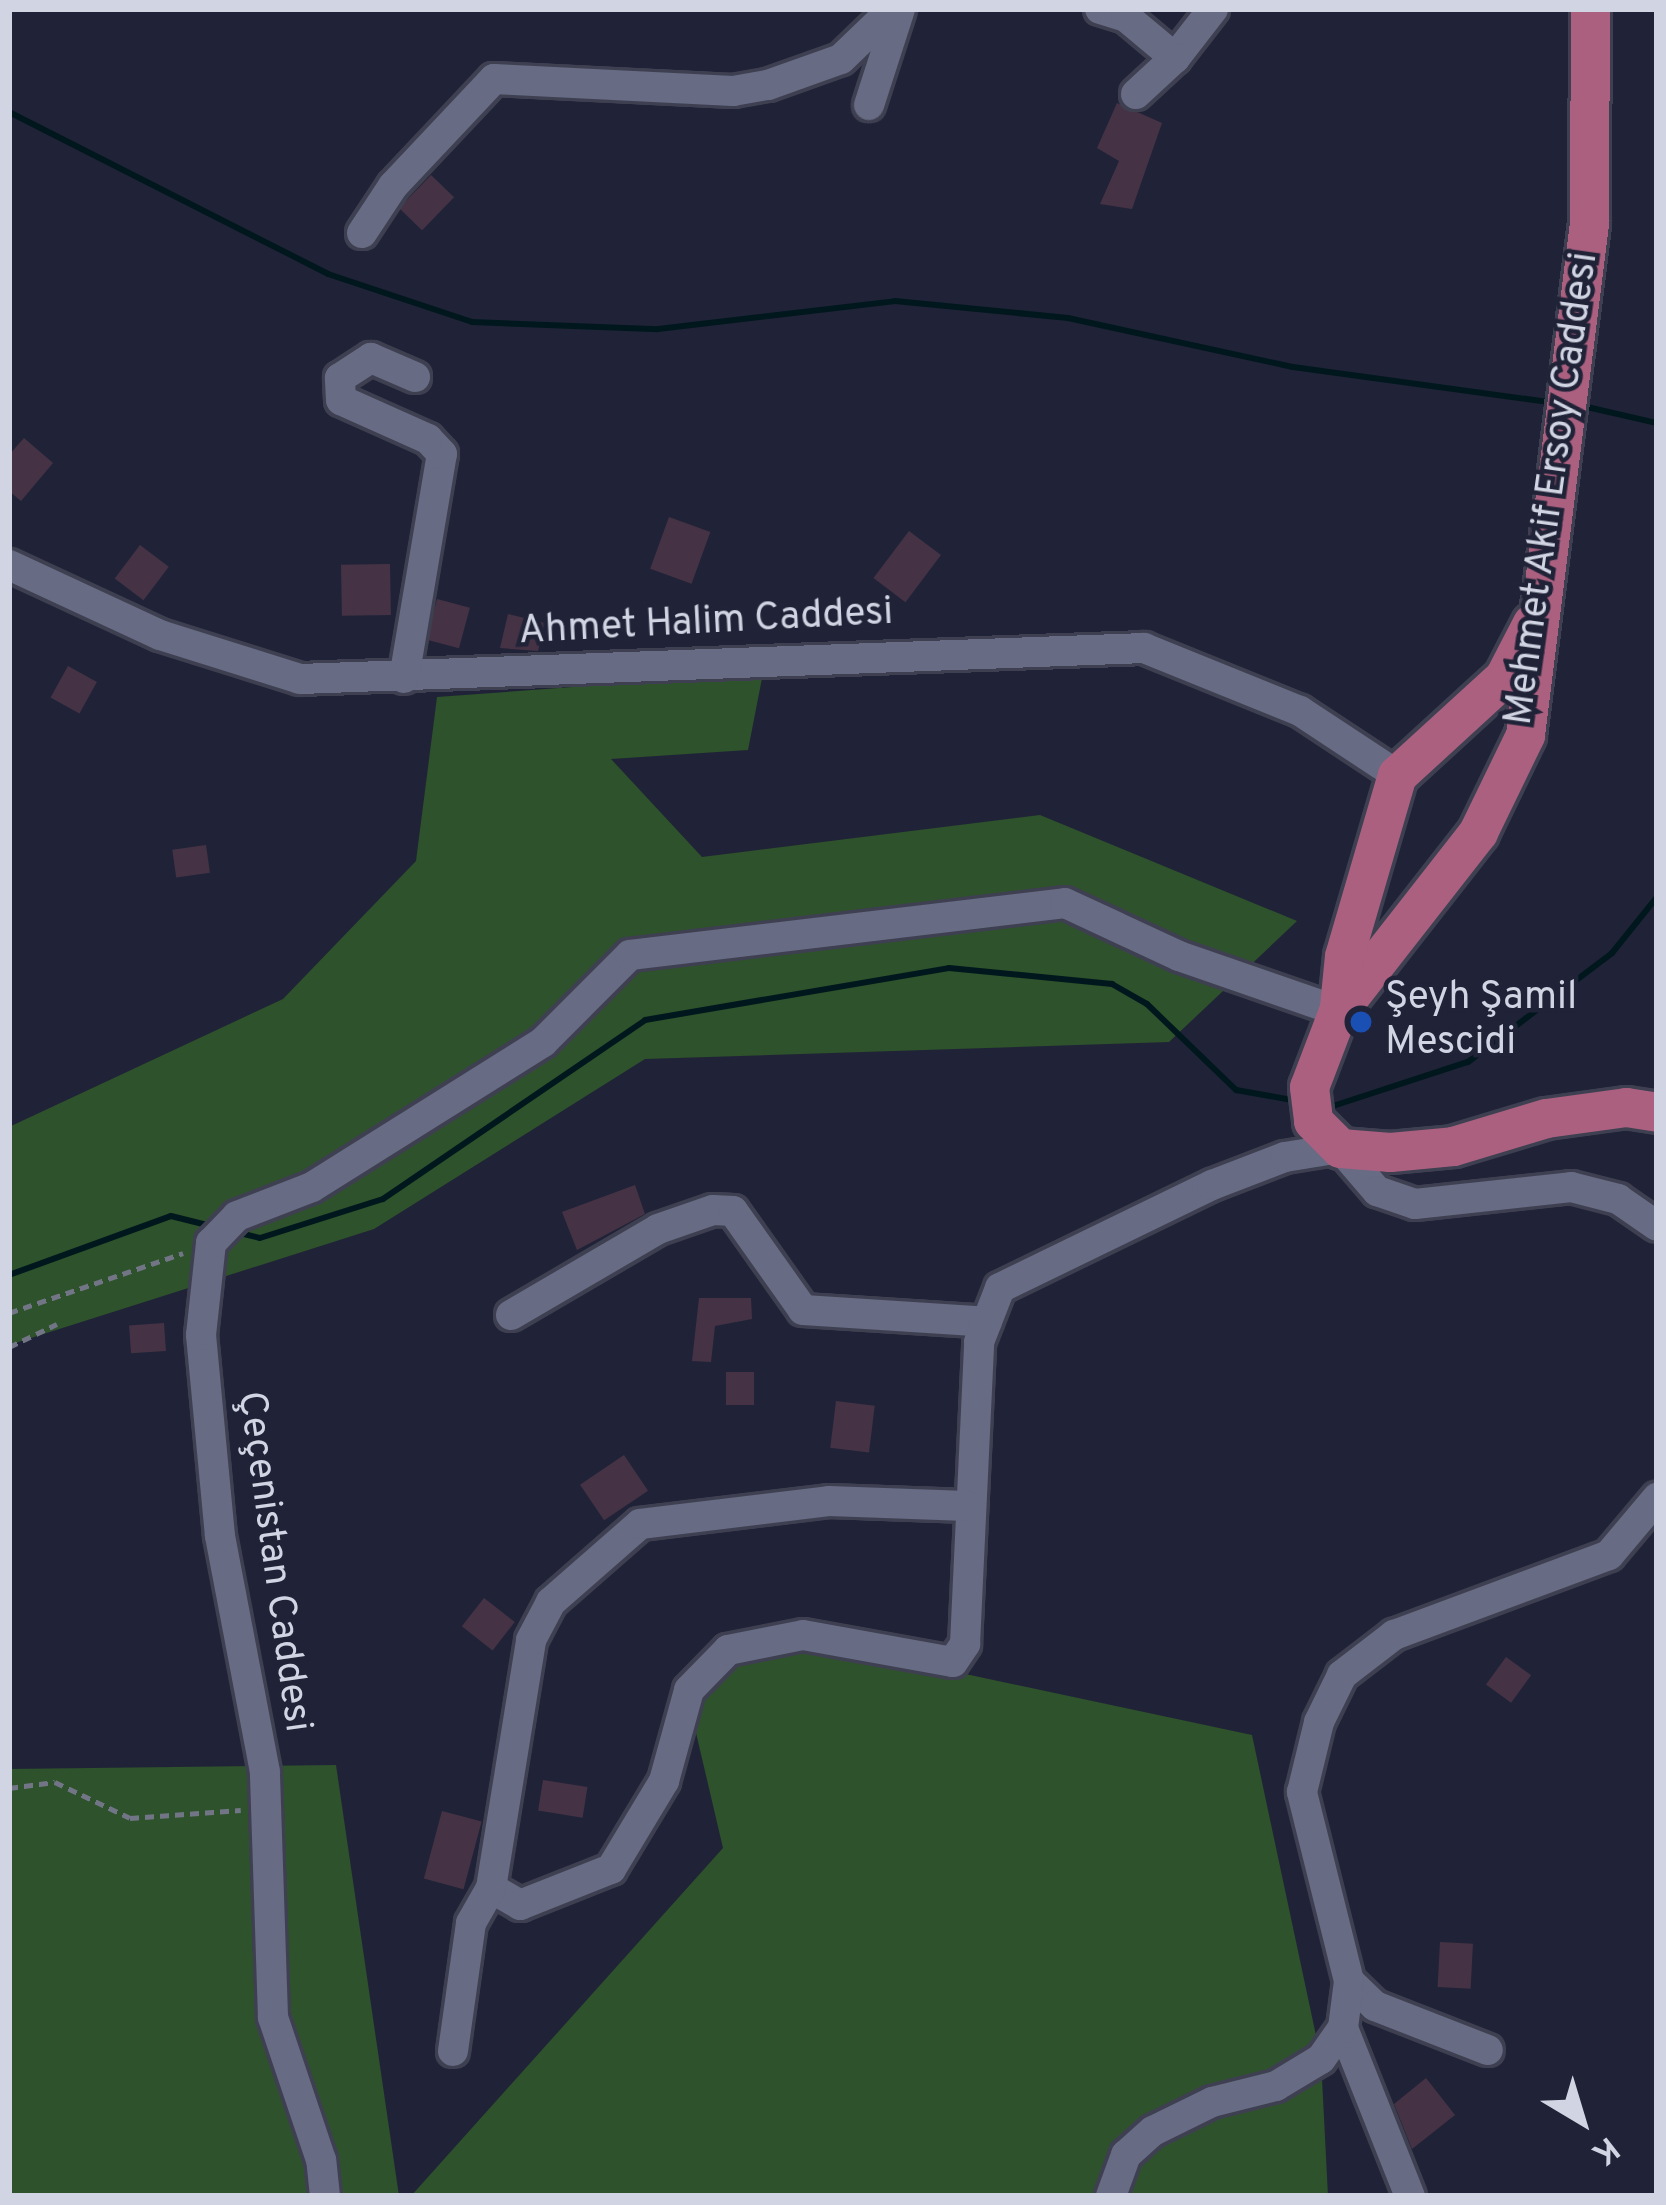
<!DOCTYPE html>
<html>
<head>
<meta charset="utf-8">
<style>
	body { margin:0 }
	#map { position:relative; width:1666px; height:2205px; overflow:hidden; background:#202337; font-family:Overpass,sans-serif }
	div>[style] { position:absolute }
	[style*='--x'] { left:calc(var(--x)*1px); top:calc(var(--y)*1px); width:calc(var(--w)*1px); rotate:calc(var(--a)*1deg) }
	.green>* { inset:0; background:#2e522b }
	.stream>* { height:6px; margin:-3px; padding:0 3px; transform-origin:3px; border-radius:3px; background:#00181d }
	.building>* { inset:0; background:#453345; transform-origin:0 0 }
	.path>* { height:4.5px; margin-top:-2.25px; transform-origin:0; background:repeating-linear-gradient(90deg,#727586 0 9px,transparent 0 15px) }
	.roads { filter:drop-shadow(3px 0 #3e4051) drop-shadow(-3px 0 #3e4051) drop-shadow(0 3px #3e4051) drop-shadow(0 -3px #3e4051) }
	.minor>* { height:30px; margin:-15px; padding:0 15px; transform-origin:15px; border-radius:15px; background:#676b84 }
	.major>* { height:39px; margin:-19.5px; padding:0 19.5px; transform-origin:19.5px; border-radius:19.5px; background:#ab6080 }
	.dots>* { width:33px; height:33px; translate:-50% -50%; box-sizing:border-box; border:6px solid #202337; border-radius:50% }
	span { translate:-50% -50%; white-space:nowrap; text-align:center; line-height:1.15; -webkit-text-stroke:9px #202337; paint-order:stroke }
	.street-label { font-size:39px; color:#d1d4e2 }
	.poi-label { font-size:39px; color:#d1d4e2 }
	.left { translate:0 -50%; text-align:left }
	.frame { position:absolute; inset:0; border:12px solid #d1d4e2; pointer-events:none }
	.north { position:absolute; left:1522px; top:2061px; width:120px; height:120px; -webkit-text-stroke:9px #202337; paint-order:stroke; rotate:142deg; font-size:33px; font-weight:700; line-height:48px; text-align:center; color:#d1d4e2 }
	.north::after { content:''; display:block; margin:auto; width:42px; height:54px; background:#d1d4e2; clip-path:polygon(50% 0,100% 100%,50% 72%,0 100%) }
</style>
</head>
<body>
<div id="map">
	<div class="green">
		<div style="clip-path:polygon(763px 673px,748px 750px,611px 759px,702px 857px,1040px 815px,1297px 921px,1169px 1042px,645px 1059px,374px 1229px,9px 1345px,9px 1127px,283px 999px,416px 861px,437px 697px)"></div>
		<div style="clip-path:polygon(778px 1634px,1252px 1735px,1321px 2059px,1328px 2196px,411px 2196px,723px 1848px,689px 1703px)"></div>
		<div style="clip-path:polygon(336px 1765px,399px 2196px,9px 2196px,9px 1769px)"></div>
	</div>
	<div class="stream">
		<div style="--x:9;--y:112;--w:358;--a:26.9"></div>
		<div style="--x:328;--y:274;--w:152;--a:18.4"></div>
		<div style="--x:472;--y:322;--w:186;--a:2.2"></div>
		<div style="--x:658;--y:329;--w:239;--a:-6.7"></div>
		<div style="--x:895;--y:301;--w:174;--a:5.6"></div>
		<div style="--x:1068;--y:318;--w:230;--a:12.3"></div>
		<div style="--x:1293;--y:367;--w:259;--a:7.8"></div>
		<div style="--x:1587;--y:407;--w:72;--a:12.9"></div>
		<div style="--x:1330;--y:1107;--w:145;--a:-18.1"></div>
		<div style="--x:1468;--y:1062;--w:181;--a:-37.1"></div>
		<div style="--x:1612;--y:953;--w:72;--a:-51.2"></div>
		<div style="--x:244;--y:1234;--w:16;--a:14"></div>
		<div style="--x:260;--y:1238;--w:129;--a:-17.6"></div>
		<div style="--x:383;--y:1199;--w:317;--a:-34.3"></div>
		<div style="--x:645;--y:1020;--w:308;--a:-9.7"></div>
		<div style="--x:949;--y:968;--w:164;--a:5.6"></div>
		<div style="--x:1112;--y:984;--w:40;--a:29.7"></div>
		<div style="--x:1147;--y:1004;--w:124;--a:44"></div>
		<div style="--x:1236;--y:1090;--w:57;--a:10.1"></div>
		<div style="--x:9;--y:1275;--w:172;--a:-20"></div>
		<div style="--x:171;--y:1216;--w:34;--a:14"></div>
	</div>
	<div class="building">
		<div style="clip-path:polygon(1117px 103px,1162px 123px,1132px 209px,1100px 204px,1119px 161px,1097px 148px)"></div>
		<div style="left:431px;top:175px;width:32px;height:46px;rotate:44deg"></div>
		<div style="clip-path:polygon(24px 438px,53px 463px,21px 501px,9px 491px,9px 455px)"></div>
		<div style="left:669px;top:517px;width:44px;height:55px;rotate:20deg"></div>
		<div style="left:909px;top:531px;width:40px;height:59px;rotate:37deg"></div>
		<div style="left:140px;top:545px;width:36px;height:42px;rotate:37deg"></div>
		<div style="left:390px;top:564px;width:51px;height:49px;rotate:89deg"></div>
		<div style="left:437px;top:599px;width:34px;height:42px;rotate:15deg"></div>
		<div style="clip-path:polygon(508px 614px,545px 623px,538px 651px,500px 648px)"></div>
		<div style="left:68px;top:666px;width:33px;height:36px;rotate:29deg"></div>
		<div style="left:206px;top:845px;width:28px;height:34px;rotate:82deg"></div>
		<div style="clip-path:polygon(635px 1185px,645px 1214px,577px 1250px,562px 1212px)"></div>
		<div style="clip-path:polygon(699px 1298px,751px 1298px,752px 1319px,715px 1326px,711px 1362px,692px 1361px)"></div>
		<div style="left:164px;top:1323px;width:28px;height:35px;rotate:86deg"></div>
		<div style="left:726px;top:1372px;width:28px;height:33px"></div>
		<div style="left:836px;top:1401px;width:39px;height:47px;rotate:7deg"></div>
		<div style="left:624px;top:1455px;width:43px;height:53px;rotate:56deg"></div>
		<div style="left:484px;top:1598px;width:39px;height:36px;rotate:38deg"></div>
		<div style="left:1506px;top:1657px;width:31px;height:34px;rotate:36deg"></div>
		<div style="left:543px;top:1780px;width:45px;height:31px;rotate:9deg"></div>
		<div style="left:442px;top:1811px;width:41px;height:70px;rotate:15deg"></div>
		<div style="left:1440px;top:1942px;width:33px;height:45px;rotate:3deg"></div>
		<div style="clip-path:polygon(1426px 2078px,1455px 2115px,1412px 2149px,1394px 2104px)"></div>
	</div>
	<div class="path">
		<div style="--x:9;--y:1313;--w:184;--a:-19"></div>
		<div style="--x:9;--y:1347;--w:53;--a:-25.6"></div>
		<div style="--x:9;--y:1788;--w:46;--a:-7.4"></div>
		<div style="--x:55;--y:1782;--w:83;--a:25.6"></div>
		<div style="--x:130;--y:1818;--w:111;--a:-4.1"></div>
	</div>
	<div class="roads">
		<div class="minor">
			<div style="--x:1100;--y:9;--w:27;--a:17"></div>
			<div style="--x:1126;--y:17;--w:64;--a:39.9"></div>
			<div style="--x:1175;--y:58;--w:62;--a:-52.2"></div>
			<div style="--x:1136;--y:94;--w:53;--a:-42.7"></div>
			<div style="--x:869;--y:105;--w:101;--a:-72.1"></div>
			<div style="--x:362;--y:233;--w:56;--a:-56.6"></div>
			<div style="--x:393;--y:186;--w:147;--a:-46.7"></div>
			<div style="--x:494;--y:79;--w:239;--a:2.9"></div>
			<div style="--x:733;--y:91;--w:36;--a:-10"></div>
			<div style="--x:768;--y:85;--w:77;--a:-19.6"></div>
			<div style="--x:841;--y:59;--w:72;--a:-43.9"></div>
			<div style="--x:9;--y:565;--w:166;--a:24.9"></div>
			<div style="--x:160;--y:635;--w:147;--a:17.4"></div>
			<div style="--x:300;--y:679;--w:845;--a:-2.1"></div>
			<div style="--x:1144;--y:648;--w:168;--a:22"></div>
			<div style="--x:1300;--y:711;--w:116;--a:33.4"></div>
			<div style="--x:404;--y:678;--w:227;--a:-80.4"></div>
			<div style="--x:442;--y:454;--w:21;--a:-133"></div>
			<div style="--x:428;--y:439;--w:95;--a:-155.9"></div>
			<div style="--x:341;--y:400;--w:22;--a:-93"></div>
			<div style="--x:340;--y:378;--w:37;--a:-33"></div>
			<div style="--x:371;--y:358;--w:48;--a:23.4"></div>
			<div style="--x:511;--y:1315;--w:170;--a:-30.3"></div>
			<div style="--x:658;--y:1229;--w:58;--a:-19.1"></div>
			<div style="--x:713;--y:1210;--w:20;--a:3"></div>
			<div style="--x:733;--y:1211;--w:121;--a:54.7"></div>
			<div style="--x:803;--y:1310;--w:184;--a:3.7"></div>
			<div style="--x:491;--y:1888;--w:34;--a:30"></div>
			<div style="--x:520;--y:1905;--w:98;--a:-21.6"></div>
			<div style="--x:611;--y:1869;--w:103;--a:-58.9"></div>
			<div style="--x:664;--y:1781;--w:94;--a:-74.6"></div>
			<div style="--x:689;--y:1690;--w:56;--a:-45.7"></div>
			<div style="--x:728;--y:1650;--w:76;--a:-11.3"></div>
			<div style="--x:803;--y:1635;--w:152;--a:10.2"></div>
			<div style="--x:953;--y:1662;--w:22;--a:-56"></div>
			<div style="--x:965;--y:1644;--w:302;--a:-87.3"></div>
			<div style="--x:979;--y:1342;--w:58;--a:-68.7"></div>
			<div style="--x:1000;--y:1288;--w:236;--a:-25.9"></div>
			<div style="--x:1212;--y:1185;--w:78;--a:-21"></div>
			<div style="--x:1285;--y:1157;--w:56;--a:-9.3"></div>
			<div style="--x:1340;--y:1148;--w:57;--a:49.3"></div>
			<div style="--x:1377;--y:1191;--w:40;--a:18.9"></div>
			<div style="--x:1415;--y:1204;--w:157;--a:-6.2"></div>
			<div style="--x:1571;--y:1187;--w:49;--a:14.3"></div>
			<div style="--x:1618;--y:1199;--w:47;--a:34.7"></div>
			<div style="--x:1349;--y:1981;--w:36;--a:44"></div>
			<div style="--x:1375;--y:2006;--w:121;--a:21.3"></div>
			<div style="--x:1343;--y:2028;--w:181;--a:68.3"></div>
			<div style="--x:453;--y:2051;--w:129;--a:-82"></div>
			<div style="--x:471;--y:1923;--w:40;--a:-60.3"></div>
			<div style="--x:491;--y:1888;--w:251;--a:-80.8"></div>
			<div style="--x:531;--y:1640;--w:43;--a:-62.2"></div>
			<div style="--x:551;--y:1602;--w:118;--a:-41.2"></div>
			<div style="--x:640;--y:1524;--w:190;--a:-6.9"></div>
			<div style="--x:829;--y:1501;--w:138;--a:2.1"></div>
			<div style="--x:325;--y:2196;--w:36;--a:-96"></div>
			<div style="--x:321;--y:2160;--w:151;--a:-108.6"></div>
			<div style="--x:273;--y:2017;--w:245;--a:-91.9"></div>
			<div style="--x:265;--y:1772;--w:240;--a:-100.8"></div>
			<div style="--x:220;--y:1536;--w:202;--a:-95.4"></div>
			<div style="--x:201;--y:1335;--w:93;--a:-83.8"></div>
			<div style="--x:211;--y:1243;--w:37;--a:-46"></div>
			<div style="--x:237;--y:1216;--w:80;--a:-21.1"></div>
			<div style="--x:312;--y:1187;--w:273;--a:-32.1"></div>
			<div style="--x:543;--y:1042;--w:123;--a:-45"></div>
			<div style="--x:630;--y:955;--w:438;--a:-6.8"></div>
			<div style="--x:1065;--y:903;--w:126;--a:24.9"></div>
			<div style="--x:1179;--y:956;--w:168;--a:19.1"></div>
			<div style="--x:1111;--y:2196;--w:44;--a:-69.9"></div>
			<div style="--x:1126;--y:2155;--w:36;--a:-42"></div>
			<div style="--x:1153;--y:2131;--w:66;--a:-26.2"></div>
			<div style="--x:1212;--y:2102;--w:66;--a:-14"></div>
			<div style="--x:1276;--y:2086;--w:52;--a:-31"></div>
			<div style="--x:1321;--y:2059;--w:38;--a:-55"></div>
			<div style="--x:1343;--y:2028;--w:47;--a:-82.7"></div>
			<div style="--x:1349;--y:1981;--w:195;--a:-104"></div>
			<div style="--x:1302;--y:1792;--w:72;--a:-76.3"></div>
			<div style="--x:1319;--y:1722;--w:52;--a:-63.9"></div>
			<div style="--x:1342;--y:1675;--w:66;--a:-37.6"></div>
			<div style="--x:1394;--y:1635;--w:229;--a:-20.4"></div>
			<div style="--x:1609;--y:1555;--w:75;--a:-49.9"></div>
		</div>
		<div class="major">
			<div style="--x:1590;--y:9;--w:214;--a:90.3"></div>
			<div style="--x:1589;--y:223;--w:516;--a:97.13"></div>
			<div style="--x:1525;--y:735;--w:108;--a:115.9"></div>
			<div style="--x:1478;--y:832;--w:227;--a:128"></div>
			<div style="--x:1338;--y:1011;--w:81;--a:110.9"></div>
			<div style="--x:1309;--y:1087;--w:34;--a:83"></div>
			<div style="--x:1313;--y:1121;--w:38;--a:45"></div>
			<div style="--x:1340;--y:1148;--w:50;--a:4.6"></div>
			<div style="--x:1390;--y:1152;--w:63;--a:-5.4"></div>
			<div style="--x:1453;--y:1146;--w:97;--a:-16.8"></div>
			<div style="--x:1546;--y:1118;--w:81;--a:-7.8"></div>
			<div style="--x:1626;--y:1107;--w:31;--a:9"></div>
			<div style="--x:1339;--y:1006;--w:50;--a:-84.3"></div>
			<div style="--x:1344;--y:956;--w:189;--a:-73.7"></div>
			<div style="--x:1397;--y:775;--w:145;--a:-42.5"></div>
			<div style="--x:1504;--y:677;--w:61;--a:-62.6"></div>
		</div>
	</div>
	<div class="dots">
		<div style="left:1361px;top:1022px;background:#1a4fb4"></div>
	</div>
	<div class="street-label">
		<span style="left:1554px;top:489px;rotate:-82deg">Mehmet Akif Ersoy Caddesi</span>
		<span style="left:706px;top:624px;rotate:-3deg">Ahmet Halim Caddesi</span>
		<span style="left:272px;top:1562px;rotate:82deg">Çeçenistan Caddesi</span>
	</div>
	<div class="poi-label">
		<span class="left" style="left:1385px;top:1022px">Şeyh Şamil<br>Mescidi</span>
	</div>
	<div class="frame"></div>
	<div class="north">K</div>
</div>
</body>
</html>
